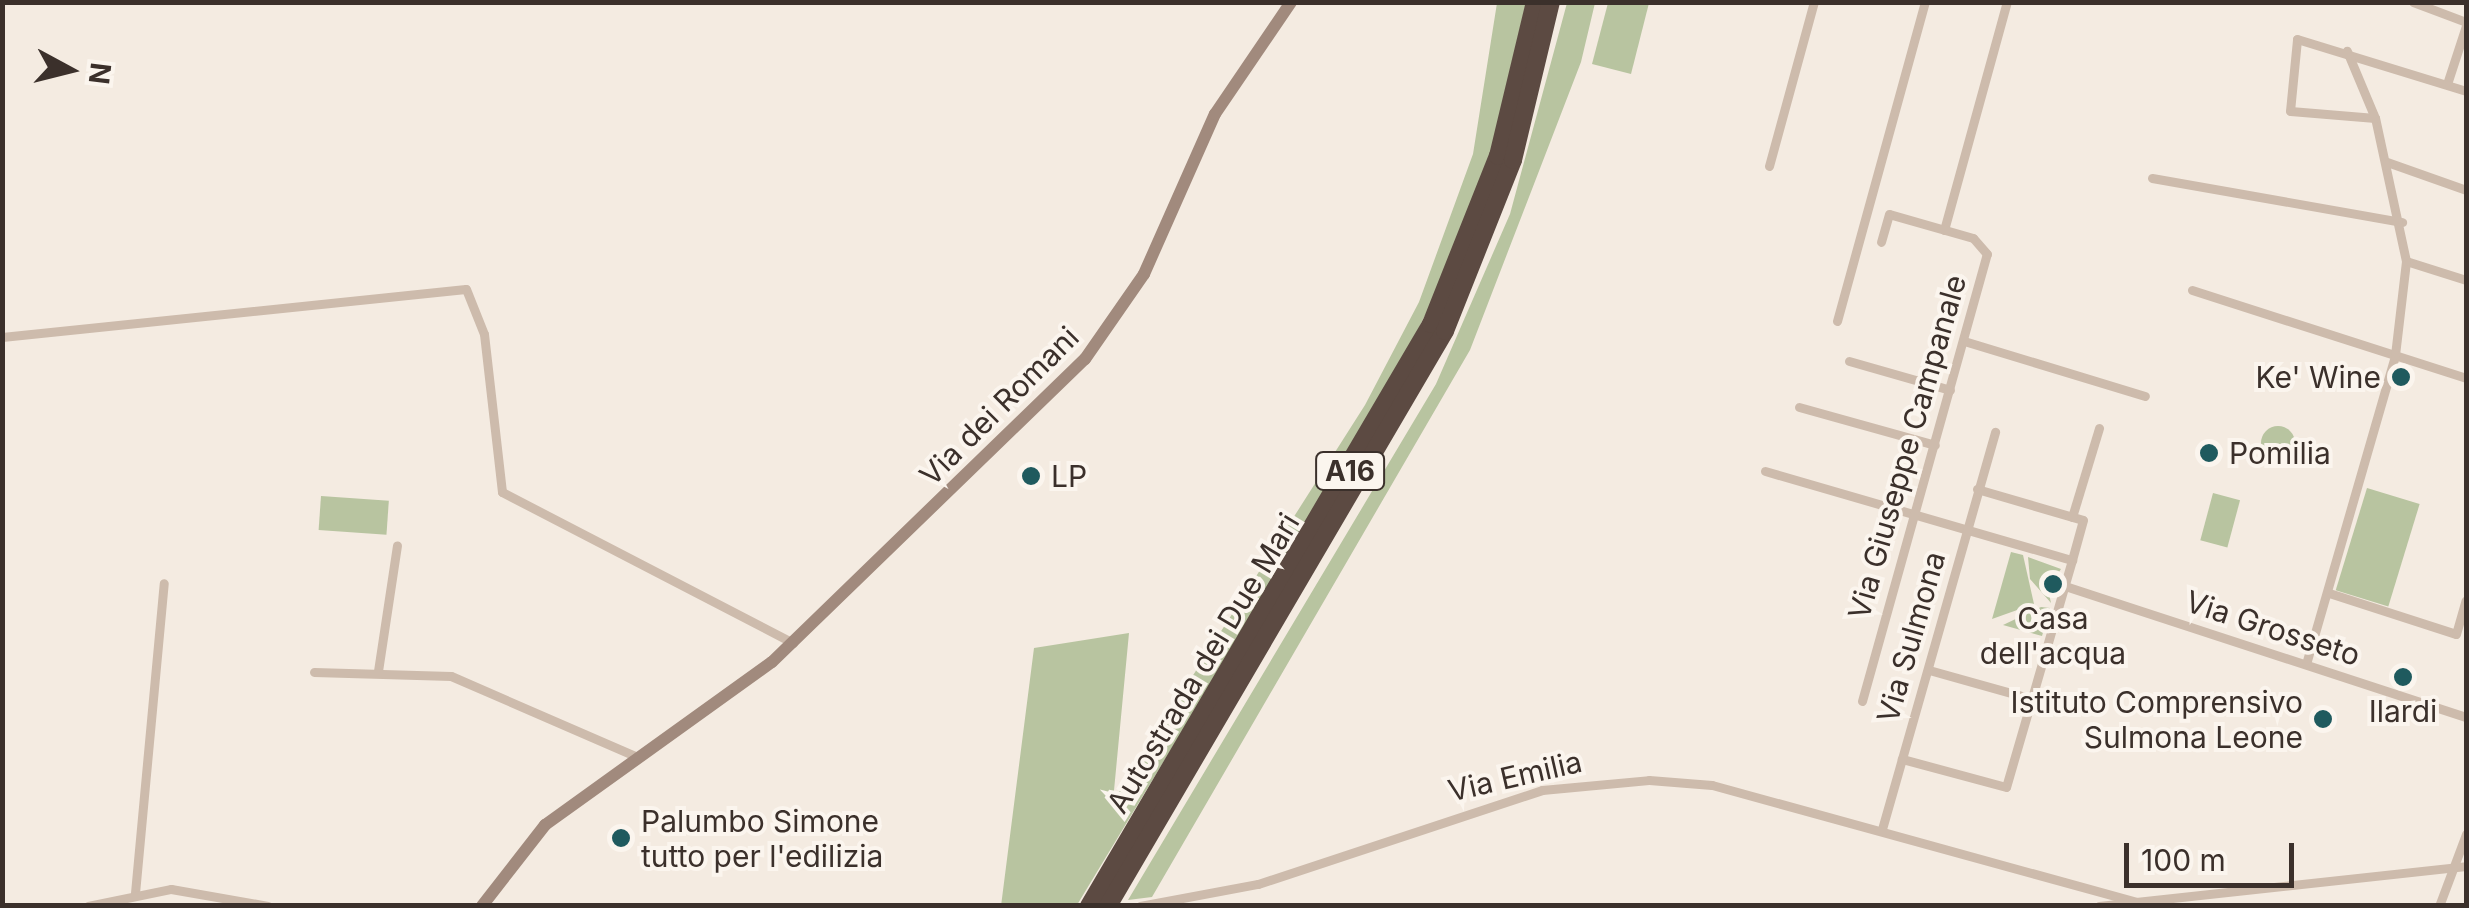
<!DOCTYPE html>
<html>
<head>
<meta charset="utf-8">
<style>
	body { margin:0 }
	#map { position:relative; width:2469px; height:908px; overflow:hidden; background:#f4ebe1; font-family:Inter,sans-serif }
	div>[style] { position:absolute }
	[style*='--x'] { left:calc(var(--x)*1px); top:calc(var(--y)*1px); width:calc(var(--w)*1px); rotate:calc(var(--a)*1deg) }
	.green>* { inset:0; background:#b8c4a0; transform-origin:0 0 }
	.round { border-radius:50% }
	.minor>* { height:9px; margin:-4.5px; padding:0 4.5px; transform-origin:4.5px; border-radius:4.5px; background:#cdbbac }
	.secondary>* { height:12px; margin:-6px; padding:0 6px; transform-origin:6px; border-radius:6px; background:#a18a7d }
	.motorway>* { height:18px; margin:-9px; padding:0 9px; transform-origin:9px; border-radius:9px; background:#5c4a42 }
	.dots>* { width:28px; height:28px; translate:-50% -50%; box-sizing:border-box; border:5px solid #fbf5ee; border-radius:50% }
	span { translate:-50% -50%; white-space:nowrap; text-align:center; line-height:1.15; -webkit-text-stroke:8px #fbf5ee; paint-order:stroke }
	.shield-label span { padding:2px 8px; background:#fbf5ee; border:2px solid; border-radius:8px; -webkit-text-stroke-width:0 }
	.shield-label { font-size:28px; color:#3b302b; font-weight:700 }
	.poi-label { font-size:30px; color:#3b302b }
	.right { translate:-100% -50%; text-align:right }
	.left { translate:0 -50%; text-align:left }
	.street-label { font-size:30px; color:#3b302b }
	.frame { position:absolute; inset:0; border:5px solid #3b302b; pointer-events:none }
	.north { position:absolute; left:20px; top:20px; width:100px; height:100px; -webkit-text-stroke:8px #fbf5ee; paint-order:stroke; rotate:97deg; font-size:28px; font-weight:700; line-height:40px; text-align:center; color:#3b302b }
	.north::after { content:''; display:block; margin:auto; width:35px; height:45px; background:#3b302b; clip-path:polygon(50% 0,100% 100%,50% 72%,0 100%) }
	.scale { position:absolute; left:2124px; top:843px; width:170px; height:45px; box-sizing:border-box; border:5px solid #3b302b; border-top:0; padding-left:12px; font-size:30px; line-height:35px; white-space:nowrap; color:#3b302b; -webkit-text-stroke:8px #fbf5ee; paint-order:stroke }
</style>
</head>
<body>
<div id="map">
	<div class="green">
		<div style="clip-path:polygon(1497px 3px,1526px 3px,1491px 150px,1436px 294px,1382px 400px,1077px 905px,1001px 906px,1034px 648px,1129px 633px,1113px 801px,1365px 405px,1419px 302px,1473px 154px)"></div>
		<div style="clip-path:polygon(1567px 3px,1595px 3px,1581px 62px,1470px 350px,1152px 897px,1128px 900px,1436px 384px,1510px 214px)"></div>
		<div style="clip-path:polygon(1608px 3px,1649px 3px,1631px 74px,1592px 64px)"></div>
		<div class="round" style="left:2261px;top:426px;width:34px;height:34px"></div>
		<div style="left:2367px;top:488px;width:55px;height:107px;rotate:17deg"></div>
		<div style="left:2213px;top:493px;width:28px;height:49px;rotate:15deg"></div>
		<div style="left:321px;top:496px;width:68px;height:34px;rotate:4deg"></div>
		<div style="clip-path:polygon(2011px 552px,2023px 555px,2034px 604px,1992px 619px)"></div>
		<div style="clip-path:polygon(2028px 557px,2061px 569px,2048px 589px,2051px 603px,2030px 579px)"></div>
		<div style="clip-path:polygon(2041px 607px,2050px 608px,2042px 636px,2003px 625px)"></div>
	</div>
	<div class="minor">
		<div style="--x:2413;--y:2;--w:57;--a:20.7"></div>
		<div style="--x:2447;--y:84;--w:61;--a:-71.9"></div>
		<div style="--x:2375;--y:118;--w:85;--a:-175.3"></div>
		<div style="--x:2290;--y:111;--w:72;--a:-84.4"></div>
		<div style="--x:2297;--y:39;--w:177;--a:17.1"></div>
		<div style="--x:2387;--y:162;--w:84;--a:19.5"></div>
		<div style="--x:1769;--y:166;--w:170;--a:-74.7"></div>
		<div style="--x:2152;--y:178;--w:254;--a:10"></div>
		<div style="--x:1944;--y:230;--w:237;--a:-74.6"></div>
		<div style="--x:2406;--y:261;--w:63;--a:17.6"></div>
		<div style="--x:2192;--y:290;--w:288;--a:17.8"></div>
		<div style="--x:1837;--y:321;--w:331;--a:-74.6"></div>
		<div style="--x:2;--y:337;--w:466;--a:-5.9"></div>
		<div style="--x:466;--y:289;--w:48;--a:68.2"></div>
		<div style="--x:484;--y:334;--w:159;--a:83.5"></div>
		<div style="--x:502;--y:492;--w:328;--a:27.4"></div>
		<div style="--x:1964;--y:341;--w:189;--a:16.9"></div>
		<div style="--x:1849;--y:361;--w:105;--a:16"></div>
		<div style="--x:1799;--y:407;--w:141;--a:15.6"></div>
		<div style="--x:1765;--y:471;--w:320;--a:16.2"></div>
		<div style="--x:2072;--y:560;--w:236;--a:106.2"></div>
		<div style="--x:2006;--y:787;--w:108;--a:-164.9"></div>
		<div style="--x:1977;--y:489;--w:110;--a:16.3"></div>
		<div style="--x:2083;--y:520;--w:41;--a:105.4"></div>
		<div style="--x:2072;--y:517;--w:93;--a:-73.1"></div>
		<div style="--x:2065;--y:586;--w:422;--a:18.1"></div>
		<div style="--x:2329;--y:593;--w:133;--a:17.9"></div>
		<div style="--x:2456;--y:634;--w:35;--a:-74"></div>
		<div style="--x:2306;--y:664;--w:322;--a:-73.9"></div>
		<div style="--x:2395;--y:355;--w:95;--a:-83.3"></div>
		<div style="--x:2406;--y:261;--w:146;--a:-102.2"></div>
		<div style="--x:2375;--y:118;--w:73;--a:-112.7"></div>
		<div style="--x:1929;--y:670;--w:107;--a:15.7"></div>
		<div style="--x:378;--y:671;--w:127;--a:-81.4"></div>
		<div style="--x:314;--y:672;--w:137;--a:1.7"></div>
		<div style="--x:451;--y:676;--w:203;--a:23.5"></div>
		<div style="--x:1862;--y:701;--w:464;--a:-74.4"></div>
		<div style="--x:1987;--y:254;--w:21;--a:-131"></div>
		<div style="--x:1973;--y:238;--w:87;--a:-164.1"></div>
		<div style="--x:1889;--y:214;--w:29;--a:106"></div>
		<div style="--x:1882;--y:829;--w:413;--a:-74.1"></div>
		<div style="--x:135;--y:893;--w:311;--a:-84.7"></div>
		<div style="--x:88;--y:906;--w:85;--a:-11.6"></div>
		<div style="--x:171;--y:889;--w:98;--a:9.9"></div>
		<div style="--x:1140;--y:906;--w:120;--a:-10.6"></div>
		<div style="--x:1258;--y:884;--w:299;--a:-18.3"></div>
		<div style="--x:1542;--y:790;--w:107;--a:-5.3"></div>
		<div style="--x:1649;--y:780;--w:63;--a:4.5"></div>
		<div style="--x:1712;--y:785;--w:455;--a:15.4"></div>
		<div style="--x:2099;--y:906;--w:369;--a:-6.2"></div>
		<div style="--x:2439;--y:906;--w:77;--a:-69.4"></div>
	</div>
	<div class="secondary">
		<div style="--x:482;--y:906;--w:103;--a:-52.1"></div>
		<div style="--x:545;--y:825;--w:279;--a:-35.7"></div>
		<div style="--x:772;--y:662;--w:436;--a:-44.1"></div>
		<div style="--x:1085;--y:359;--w:103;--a:-55.2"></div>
		<div style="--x:1144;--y:274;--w:175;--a:-66.1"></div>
		<div style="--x:1215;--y:114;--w:135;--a:-55.8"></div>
	</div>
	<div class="motorway">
		<div style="--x:1089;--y:906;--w:675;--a:-59.56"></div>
		<div style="--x:1431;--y:324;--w:181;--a:-68.3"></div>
		<div style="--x:1498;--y:156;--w:158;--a:-76.5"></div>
		<div style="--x:1108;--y:906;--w:666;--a:-59.63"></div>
		<div style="--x:1445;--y:331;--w:184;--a:-68.3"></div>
		<div style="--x:1513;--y:160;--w:163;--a:-76.5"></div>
	</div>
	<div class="dots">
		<div style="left:2401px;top:377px;background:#1f5a5e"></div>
		<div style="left:2209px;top:453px;background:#1f5a5e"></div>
		<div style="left:1031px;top:476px;background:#1f5a5e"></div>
		<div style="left:2053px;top:584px;background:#1f5a5e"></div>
		<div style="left:2403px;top:677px;background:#1f5a5e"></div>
		<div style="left:2323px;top:719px;background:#1f5a5e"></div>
		<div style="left:621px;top:838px;background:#1f5a5e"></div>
	</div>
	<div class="shield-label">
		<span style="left:1350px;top:471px">A16</span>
	</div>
	<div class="poi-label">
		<span class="right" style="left:2381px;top:377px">Ke' Wine</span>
		<span class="left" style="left:2229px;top:453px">Pomilia</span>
		<span class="left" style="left:1051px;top:476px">LP</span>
		<span style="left:2053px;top:635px">Casa<br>dell'acqua</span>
		<span class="right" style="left:2303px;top:719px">Istituto Comprensivo<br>Sulmona Leone</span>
		<span style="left:2403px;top:711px">Ilardi</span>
		<span class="left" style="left:641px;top:838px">Palumbo Simone<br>tutto per l'edilizia</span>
	</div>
	<div class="street-label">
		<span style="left:999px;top:406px;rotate:-45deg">Via dei Romani</span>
		<span style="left:1907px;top:447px;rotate:-74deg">Via Giuseppe Campanale</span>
		<span style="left:2273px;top:628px;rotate:18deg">Via Grosseto</span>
		<span style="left:1911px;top:637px;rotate:-74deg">Via Sulmona</span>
		<span style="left:1203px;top:663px;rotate:-59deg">Autostrada dei Due Mari</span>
		<span style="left:1515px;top:776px;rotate:-13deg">Via Emilia</span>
	</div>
	<div class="frame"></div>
	<div class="north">N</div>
	<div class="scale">100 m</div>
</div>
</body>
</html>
